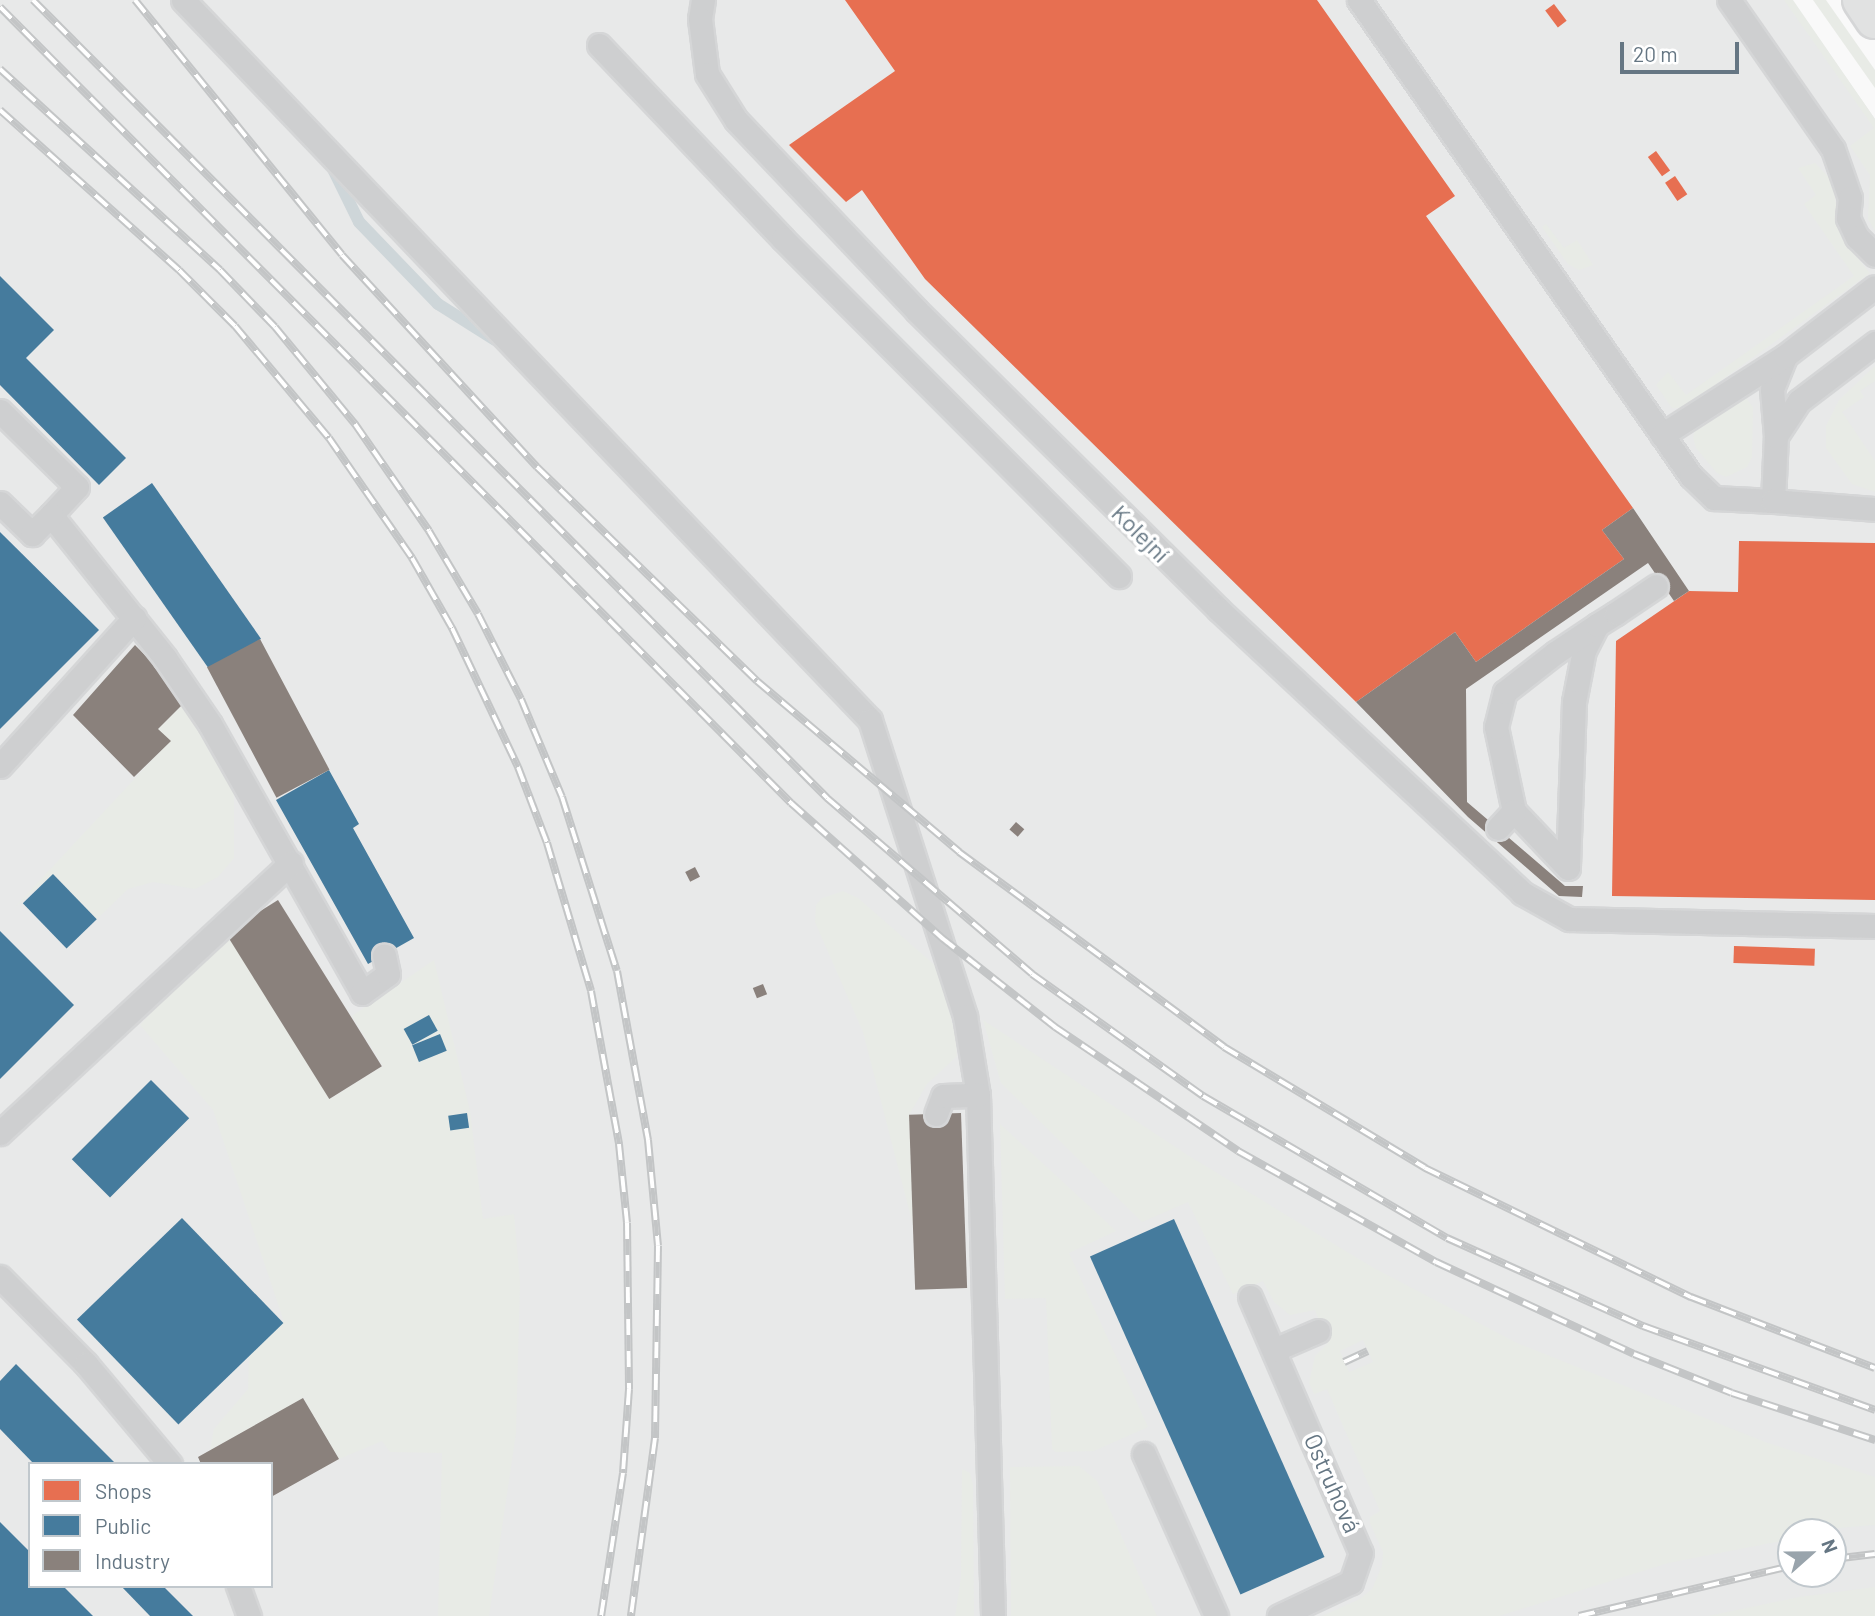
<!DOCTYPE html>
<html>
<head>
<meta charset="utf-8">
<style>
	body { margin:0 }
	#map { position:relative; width:1875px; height:1616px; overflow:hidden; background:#f9f9f9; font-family:Barlow,sans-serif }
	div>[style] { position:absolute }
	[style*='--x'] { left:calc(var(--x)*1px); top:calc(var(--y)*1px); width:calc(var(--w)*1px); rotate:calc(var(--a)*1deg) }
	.built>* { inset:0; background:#e8e9e9 }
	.green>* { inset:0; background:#e8ebe6 }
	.shops>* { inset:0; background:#e76f51; transform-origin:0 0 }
	.public>* { inset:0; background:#457b9d; transform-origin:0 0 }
	.industry>* { inset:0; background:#8a817c; transform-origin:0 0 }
	.stream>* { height:12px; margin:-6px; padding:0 6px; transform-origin:6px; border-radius:6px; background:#ced6d9 }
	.roads { filter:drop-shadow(2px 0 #d5d6d7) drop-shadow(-2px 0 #d5d6d7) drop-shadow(0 2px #d5d6d7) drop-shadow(0 -2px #d5d6d7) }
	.service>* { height:23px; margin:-11.5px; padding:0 11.5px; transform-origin:11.5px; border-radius:11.5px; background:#cecfd0 }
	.primary>* { height:38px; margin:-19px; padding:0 19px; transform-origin:19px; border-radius:19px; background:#e1e2e2 }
	.rail>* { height:8px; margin-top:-4px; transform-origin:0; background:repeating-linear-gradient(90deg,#fff 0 16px,#c3c5c6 0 32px); box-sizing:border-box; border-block:2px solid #c3c5c6 }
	span { translate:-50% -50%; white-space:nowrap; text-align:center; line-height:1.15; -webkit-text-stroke:7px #fff; paint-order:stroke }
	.street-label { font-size:24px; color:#657683 }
	.legend { position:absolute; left:28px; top:1462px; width:245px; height:126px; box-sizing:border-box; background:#fff; border:2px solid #c1c8cd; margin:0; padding:9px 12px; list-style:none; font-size:21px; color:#657683 }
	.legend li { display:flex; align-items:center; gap:14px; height:35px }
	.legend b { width:35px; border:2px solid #c1c8cd }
	.north { position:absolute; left:1777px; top:1518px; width:70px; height:70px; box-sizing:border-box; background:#fff; border:2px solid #c1c8cd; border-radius:50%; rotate:69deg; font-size:19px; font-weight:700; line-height:28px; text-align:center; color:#657683 }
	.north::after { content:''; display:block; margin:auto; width:24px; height:32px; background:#99a4ac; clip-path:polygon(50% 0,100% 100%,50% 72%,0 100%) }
	.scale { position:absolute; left:1620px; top:42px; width:119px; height:32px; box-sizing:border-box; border:4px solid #657683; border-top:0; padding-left:9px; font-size:21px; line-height:24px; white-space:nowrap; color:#657683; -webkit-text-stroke:5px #fff; paint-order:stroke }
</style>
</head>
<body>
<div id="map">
	<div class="built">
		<div style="clip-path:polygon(evenodd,0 0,1792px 0,1875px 119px,1875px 1616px,0 1616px,0 0,30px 1464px,271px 1464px,271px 1586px,30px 1586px,30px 1464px,0 0,1791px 1532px,1833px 1532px,1833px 1574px,1791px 1574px,1791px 1532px)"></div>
	</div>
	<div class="green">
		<div style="clip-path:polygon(1784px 0,1793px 0,1875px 119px,1875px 231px,1868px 219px,1870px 175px,1850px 146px,1874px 128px)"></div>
		<div style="clip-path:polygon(1813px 0,1826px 0,1875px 70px,1875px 88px)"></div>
		<div style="clip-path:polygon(1815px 163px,1834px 183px,1838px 226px,1846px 244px,1870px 273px,1683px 408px,1672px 408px,1656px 385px,1668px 372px,1686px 395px,1854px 276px,1804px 204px,1816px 195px,1798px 168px)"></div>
		<div style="clip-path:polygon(1546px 224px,1564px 248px,1577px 240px,1593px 265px,1579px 270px,1568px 264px,1542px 227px)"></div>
		<div style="clip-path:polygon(1875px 366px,1875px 381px,1860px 391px,1864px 397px,1842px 412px,1875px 461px,1875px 492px,1852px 484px,1826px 448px,1826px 426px,1839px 400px)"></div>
		<div style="clip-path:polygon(1744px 396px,1753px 407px,1752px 457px,1747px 467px,1726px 477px,1717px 473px,1696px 448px,1693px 437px,1697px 426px)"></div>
		<div style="clip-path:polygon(188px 699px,217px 751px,234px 794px,234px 858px,218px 877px,195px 889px,153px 882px,128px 889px,97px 919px,53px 874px,14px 908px,170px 741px,158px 729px)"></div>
		<div style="clip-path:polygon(843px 891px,858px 898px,937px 967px,955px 1033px,957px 1056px,927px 1084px,909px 1115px,914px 1229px,863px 1032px,815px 922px,816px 905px,822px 898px)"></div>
		<div style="clip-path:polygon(226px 933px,332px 1098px,383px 1066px,352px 1016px,434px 960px,470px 1111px,483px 1219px,514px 1214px,520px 1282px,516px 1433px,489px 1616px,438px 1616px,442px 1453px,390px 1452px,382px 1441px,339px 1459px,304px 1399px,309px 1395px,210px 1450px,214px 1429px,248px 1389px,249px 1356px,284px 1322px,213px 1110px,140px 1025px)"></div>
		<div style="clip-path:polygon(evenodd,983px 1020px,1189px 1156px,1372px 1267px,1517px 1343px,1765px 1442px,1875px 1477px,1875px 1525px,1791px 1532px,1791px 1539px,1668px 1563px,1499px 1616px,1322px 1616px,1360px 1599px,1372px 1589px,1382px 1566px,1383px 1552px,1370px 1523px,1370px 1517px,1380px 1511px,1327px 1389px,1314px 1394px,1309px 1383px,1315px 1356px,1328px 1343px,1315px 1310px,1290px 1315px,1274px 1302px,1263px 1281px,1233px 1294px,1188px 1202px,1142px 1222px,1001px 1083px,983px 1020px,1363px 1340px,1373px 1362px,1349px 1372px,1340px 1351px,1363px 1340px)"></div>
		<div style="clip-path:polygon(1000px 1124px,1116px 1231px,1069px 1253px,1148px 1427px,1094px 1451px,1056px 1452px,1052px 1449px,1046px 1298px,1005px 1299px)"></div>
		<div style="clip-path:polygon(1079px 1466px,1097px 1481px,1157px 1616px,1011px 1616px,1010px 1467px)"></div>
		<div style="clip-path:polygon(962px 1469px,970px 1473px,973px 1485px,974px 1616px,955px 1616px,961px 1577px)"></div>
		<div style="clip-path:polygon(1875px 1587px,1875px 1616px,1708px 1616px,1799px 1597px)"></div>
	</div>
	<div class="shops">
		<div style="clip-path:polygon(845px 0,1317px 0,1455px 196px,1426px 216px,1633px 508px,1602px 530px,1624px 559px,1476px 662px,1455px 632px,1356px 702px,925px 279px,862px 190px,846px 202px,789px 145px,895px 71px)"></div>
		<div style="left:1554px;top:4px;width:21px;height:11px;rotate:53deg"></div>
		<div style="left:1656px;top:151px;width:24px;height:10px;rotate:54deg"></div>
		<div style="left:1675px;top:176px;width:22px;height:12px;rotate:56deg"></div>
		<div style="clip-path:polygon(1739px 541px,1875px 543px,1875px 900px,1612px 896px,1616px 641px,1689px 591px,1738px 592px)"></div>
		<div style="left:1734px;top:946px;width:81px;height:17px;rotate:2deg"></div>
	</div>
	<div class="public">
		<div style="clip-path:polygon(0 276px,54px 330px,26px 358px,126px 458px,99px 485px,0 385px)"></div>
		<div style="left:152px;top:483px;width:190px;height:60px;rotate:55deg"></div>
		<div style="clip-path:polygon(0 532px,99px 630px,0 729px)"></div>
		<div style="clip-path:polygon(329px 770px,359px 824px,353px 828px,414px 938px,368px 964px,276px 800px)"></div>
		<div style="left:53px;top:874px;width:63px;height:42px;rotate:46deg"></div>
		<div style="clip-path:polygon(0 931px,74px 1005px,0 1079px)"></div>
		<div style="left:429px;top:1015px;width:18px;height:29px;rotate:61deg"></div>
		<div style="left:440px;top:1034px;width:18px;height:30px;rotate:68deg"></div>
		<div style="left:151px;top:1080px;width:54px;height:112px;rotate:45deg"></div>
		<div style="left:467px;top:1113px;width:15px;height:19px;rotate:82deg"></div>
		<div style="left:182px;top:1218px;width:146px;height:146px;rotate:46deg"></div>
		<div style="left:1174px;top:1219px;width:370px;height:92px;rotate:66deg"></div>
		<div style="clip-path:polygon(16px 1364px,116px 1464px,34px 1464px,0 1429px,0 1381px)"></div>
		<div style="clip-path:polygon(0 1522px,30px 1552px,30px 1586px,63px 1586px,93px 1616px,0 1616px)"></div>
		<div style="clip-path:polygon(121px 1586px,163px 1586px,193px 1616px,150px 1616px)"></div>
	</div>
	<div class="industry">
		<div style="clip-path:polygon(1633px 508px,1689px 591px,1674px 601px,1648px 563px,1466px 689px,1467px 802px,1565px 886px,1583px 886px,1582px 897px,1559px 896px,1468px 817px,1356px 702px,1455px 632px,1476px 662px,1624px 559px,1602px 530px)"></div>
		<div style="left:260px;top:639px;width:148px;height:60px;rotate:62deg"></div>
		<div style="clip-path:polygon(135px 645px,188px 699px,158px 729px,171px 741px,134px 777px,73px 715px)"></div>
		<div style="left:1016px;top:822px;width:11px;height:10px;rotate:41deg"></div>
		<div style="left:695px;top:867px;width:11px;height:11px;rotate:63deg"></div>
		<div style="left:278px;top:900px;width:196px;height:62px;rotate:58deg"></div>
		<div style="left:763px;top:984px;width:11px;height:11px;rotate:68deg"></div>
		<div style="left:961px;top:1113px;width:175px;height:52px;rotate:88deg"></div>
		<div style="clip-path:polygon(303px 1398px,339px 1459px,271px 1497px,271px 1464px,201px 1464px,198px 1457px)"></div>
	</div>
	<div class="stream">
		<div style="--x:333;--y:169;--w:59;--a:63.9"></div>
		<div style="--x:359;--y:222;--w:114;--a:46.1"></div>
		<div style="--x:438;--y:304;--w:67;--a:32.3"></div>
	</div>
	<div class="roads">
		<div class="service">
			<div style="--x:183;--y:0;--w:995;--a:46.34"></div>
			<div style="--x:870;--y:720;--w:311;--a:72.2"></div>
			<div style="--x:965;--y:1016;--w:80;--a:80.7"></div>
			<div style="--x:978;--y:1095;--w:521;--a:88.35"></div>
			<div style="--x:703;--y:0;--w:19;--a:99"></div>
			<div style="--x:700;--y:19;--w:55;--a:82.7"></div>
			<div style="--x:707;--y:74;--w:54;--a:57.8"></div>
			<div style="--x:736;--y:120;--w:262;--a:46.5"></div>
			<div style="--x:916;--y:310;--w:426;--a:44.7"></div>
			<div style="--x:1219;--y:610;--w:415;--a:43"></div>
			<div style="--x:1522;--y:893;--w:54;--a:29"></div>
			<div style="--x:1569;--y:919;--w:306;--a:1.3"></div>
			<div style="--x:1359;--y:0;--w:580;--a:55.11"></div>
			<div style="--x:1691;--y:476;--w:32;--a:44"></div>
			<div style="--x:1714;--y:498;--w:59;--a:2.9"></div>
			<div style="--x:1773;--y:501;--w:65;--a:-87.4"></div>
			<div style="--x:1776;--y:436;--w:47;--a:-94.9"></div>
			<div style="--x:1772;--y:389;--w:35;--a:-68"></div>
			<div style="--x:1729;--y:0;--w:182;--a:55.1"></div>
			<div style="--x:1833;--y:149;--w:52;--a:70.9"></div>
			<div style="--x:1850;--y:198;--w:20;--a:96"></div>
			<div style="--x:1848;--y:218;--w:21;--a:65"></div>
			<div style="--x:1857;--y:237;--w:25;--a:45"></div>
			<div style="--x:599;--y:45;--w:267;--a:46.5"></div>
			<div style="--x:783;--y:239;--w:476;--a:45.1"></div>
			<div style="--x:0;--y:411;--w:108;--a:44.6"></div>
			<div style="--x:77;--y:487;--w:38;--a:133"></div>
			<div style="--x:51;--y:515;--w:183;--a:51.4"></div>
			<div style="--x:165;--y:658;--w:80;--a:55.7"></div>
			<div style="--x:210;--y:724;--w:309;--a:60.5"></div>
			<div style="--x:362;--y:993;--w:32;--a:-36"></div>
			<div style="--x:388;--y:974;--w:19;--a:-102"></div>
			<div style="--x:1662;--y:435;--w:146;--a:-32.7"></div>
			<div style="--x:1785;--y:356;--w:113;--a:-37.5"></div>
			<div style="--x:1776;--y:436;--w:42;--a:-56.7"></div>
			<div style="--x:1799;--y:401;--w:96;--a:-37.3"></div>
			<div style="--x:1773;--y:501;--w:102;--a:4.5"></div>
			<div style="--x:0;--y:503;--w:45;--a:44.1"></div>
			<div style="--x:32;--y:534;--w:27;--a:-45"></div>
			<div style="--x:1597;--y:625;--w:28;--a:117"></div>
			<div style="--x:1584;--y:650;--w:53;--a:100.9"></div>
			<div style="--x:1574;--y:702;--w:166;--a:92.1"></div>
			<div style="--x:1568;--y:868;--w:79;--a:-133.5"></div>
			<div style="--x:1514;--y:811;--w:86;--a:-102.1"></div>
			<div style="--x:1496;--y:727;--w:36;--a:-76"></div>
			<div style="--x:1505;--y:692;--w:63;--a:-38"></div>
			<div style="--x:1555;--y:653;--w:50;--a:-33.7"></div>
			<div style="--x:1597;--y:625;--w:22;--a:-32"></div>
			<div style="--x:1616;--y:613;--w:48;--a:-34"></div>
			<div style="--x:0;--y:766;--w:200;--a:-47.8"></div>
			<div style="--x:1498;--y:828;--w:23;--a:-47"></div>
			<div style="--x:936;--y:1114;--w:19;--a:-69"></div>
			<div style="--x:943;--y:1096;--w:35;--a:-2"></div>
			<div style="--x:0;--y:1133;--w:397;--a:-42.9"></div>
			<div style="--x:0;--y:1277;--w:122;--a:45.3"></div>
			<div style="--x:86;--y:1364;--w:131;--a:50"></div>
			<div style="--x:1250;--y:1297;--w:279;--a:66.6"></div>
			<div style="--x:1361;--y:1553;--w:31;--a:109"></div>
			<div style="--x:1351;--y:1582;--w:80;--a:154.7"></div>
			<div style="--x:1274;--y:1350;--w:48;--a:-23.4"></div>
			<div style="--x:1144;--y:1454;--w:177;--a:66"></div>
			<div style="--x:238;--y:1586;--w:32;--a:70"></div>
		</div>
		<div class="primary">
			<div style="--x:1862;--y:0;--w:23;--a:56"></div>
		</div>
	</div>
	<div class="rail">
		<div style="--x:33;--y:0;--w:1126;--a:45.14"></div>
		<div style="--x:827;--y:798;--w:270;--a:40.6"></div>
		<div style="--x:1032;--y:974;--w:210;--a:35.5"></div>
		<div style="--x:1203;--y:1096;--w:282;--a:30.2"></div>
		<div style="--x:1447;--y:1238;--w:215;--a:24.2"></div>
		<div style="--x:1643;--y:1326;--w:247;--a:19.9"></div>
		<div style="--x:135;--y:0;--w:328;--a:50.9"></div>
		<div style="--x:342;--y:255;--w:288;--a:47.4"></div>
		<div style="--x:537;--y:467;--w:307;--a:44.2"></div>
		<div style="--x:757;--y:681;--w:265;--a:40.2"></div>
		<div style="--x:959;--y:852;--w:329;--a:36.3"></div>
		<div style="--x:1224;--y:1047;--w:235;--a:31"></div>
		<div style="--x:1425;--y:1168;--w:296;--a:25.9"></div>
		<div style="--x:1691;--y:1297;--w:197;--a:21.1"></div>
		<div style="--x:0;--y:7;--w:1122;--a:45.18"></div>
		<div style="--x:791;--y:803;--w:203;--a:41.8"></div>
		<div style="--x:942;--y:938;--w:144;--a:38.2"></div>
		<div style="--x:1055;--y:1027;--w:221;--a:34.1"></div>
		<div style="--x:1238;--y:1151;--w:227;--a:29.3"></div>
		<div style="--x:1436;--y:1262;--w:218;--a:24.9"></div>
		<div style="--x:1634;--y:1354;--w:105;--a:21.7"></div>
		<div style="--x:1732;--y:1393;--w:151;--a:18.2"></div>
		<div style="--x:0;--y:69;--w:298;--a:42.4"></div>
		<div style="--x:220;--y:270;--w:79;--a:46"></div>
		<div style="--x:275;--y:327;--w:126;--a:50.5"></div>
		<div style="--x:355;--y:424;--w:130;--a:55.3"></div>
		<div style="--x:429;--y:531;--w:96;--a:59.4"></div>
		<div style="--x:478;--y:614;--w:95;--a:63.2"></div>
		<div style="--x:521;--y:699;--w:106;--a:67.3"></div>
		<div style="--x:562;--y:797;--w:182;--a:72.5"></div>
		<div style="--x:617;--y:971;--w:172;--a:79.6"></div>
		<div style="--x:648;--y:1140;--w:106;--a:84.6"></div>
		<div style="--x:658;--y:1246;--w:192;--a:90.9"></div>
		<div style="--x:655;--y:1438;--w:180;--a:97.7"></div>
		<div style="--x:0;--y:110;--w:240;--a:41.8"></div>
		<div style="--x:179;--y:270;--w:79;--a:45"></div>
		<div style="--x:235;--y:326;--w:146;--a:50"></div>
		<div style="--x:329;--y:438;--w:146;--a:55.3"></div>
		<div style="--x:412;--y:558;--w:81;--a:60.3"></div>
		<div style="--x:452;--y:628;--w:154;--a:64.6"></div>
		<div style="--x:518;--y:767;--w:81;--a:69.1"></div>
		<div style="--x:547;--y:843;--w:154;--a:73.4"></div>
		<div style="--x:591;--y:991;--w:156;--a:79.6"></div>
		<div style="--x:619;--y:1144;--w:79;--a:84.2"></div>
		<div style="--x:627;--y:1223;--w:166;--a:89.3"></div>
		<div style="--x:629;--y:1389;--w:84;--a:94.1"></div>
		<div style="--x:623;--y:1473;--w:145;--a:98.7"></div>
		<div style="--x:1344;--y:1362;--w:26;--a:-25"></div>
		<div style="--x:1833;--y:1559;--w:42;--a:-6.8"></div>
		<div style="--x:1579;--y:1616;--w:218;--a:-13.3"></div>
	</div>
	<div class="street-label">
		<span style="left:1141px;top:533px;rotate:45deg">Kolejní</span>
		<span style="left:1333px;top:1483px;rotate:66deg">Ostruhová</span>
	</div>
	<ul class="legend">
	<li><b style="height:19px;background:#e76f51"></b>Shops</li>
	<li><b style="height:19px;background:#457b9d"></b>Public</li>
	<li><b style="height:19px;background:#8a817c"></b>Industry</li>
	</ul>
	<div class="north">N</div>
	<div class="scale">20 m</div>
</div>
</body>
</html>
